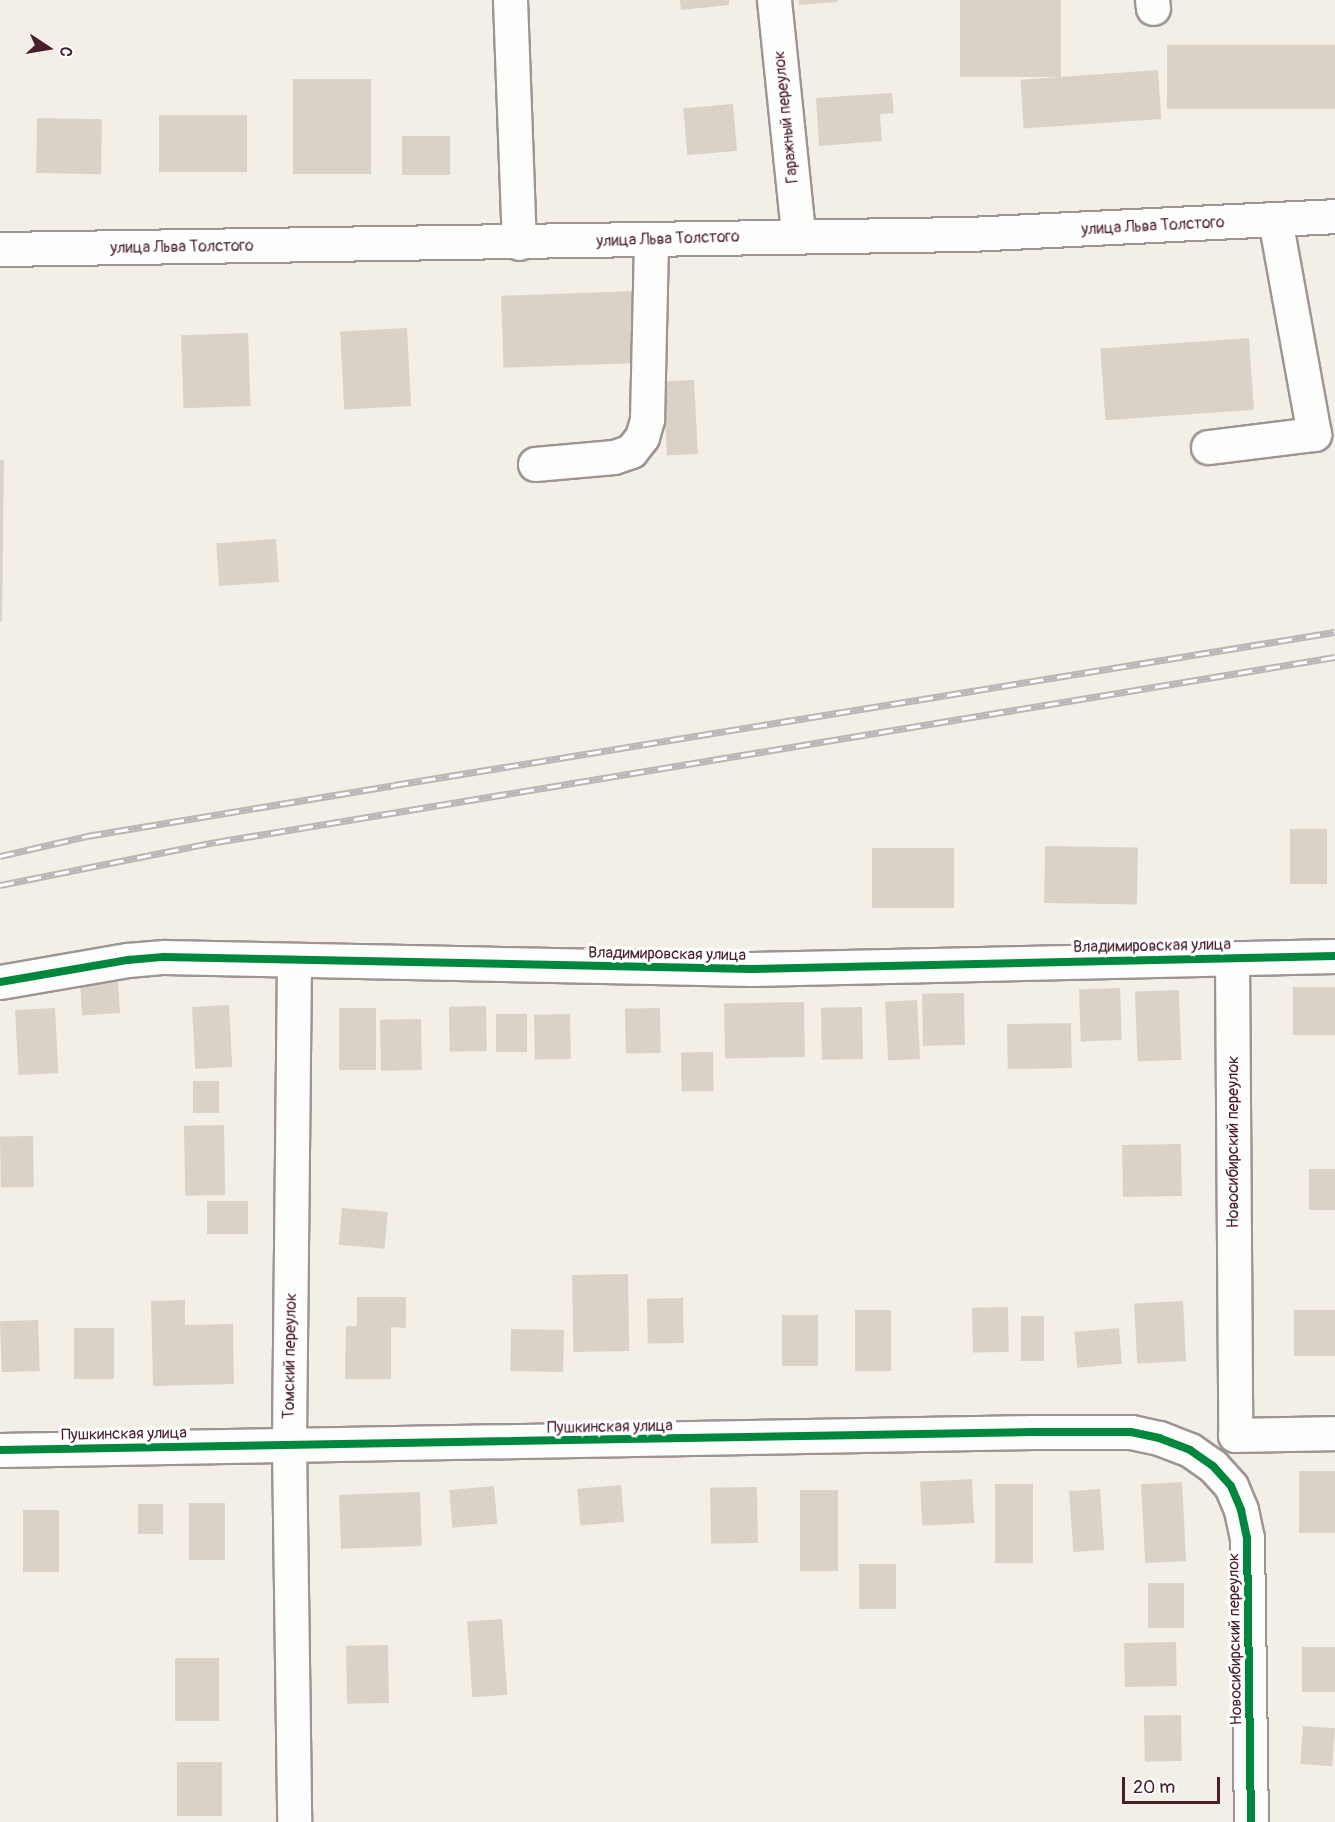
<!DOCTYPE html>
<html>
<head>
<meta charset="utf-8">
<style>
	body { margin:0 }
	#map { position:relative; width:1335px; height:1822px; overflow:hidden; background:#f3efe7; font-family:Pangolin,sans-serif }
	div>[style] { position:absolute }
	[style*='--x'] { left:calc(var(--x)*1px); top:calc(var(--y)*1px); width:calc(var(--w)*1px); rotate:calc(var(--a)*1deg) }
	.building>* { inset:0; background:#dad2c7; transform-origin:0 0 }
	.roads { filter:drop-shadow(2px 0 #9e9492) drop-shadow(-2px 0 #9e9492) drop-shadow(0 2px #9e9492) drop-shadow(0 -2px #9e9492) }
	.minor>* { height:33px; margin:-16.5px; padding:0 16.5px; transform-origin:16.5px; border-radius:16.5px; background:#fdfdfb }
	.major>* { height:33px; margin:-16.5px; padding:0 16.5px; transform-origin:16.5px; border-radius:16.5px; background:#fdfdfb }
	.rail>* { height:7px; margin-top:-3.5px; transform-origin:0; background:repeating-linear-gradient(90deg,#fff 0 14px,#bbb5b6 0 28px); box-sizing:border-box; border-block:2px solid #bbb5b6 }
	.cycleway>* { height:8px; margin:-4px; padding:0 4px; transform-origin:4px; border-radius:4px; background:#00873e }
	span { translate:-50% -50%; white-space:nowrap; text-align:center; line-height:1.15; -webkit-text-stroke:6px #fff; paint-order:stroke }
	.street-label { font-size:16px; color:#4a1f2b }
	.north { position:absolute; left:18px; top:18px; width:60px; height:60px; -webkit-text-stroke:4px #fff; paint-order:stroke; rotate:102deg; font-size:16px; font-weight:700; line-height:24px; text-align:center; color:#4a1f2b }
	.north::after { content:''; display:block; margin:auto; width:21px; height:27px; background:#4a1f2b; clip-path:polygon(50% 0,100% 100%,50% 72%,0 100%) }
	.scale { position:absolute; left:1122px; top:1777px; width:98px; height:27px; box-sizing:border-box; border:3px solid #4a1f2b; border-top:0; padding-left:8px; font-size:18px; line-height:21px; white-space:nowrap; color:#4a1f2b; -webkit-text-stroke:4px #fff; paint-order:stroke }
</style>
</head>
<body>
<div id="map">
	<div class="building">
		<div style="clip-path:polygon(680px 0,729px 0,729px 5px,681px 10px)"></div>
		<div style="clip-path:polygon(799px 0,838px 0,838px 2px,799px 5px)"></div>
		<div style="left:960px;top:0;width:101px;height:77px"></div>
		<div style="left:1335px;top:45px;width:64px;height:168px;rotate:90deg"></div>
		<div style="left:1158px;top:70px;width:49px;height:138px;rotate:86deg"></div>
		<div style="left:293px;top:79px;width:78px;height:95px"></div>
		<div style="clip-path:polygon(892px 93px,894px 113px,880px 114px,882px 141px,819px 146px,816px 98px)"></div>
		<div style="left:733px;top:104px;width:47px;height:50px;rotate:85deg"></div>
		<div style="left:159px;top:115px;width:88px;height:57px"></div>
		<div style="left:37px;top:118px;width:65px;height:55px;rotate:1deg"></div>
		<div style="left:402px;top:136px;width:48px;height:39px"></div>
		<div style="left:638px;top:291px;width:72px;height:137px;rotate:88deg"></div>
		<div style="left:407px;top:328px;width:78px;height:67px;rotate:87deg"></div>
		<div style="left:248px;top:333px;width:73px;height:67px;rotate:88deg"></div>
		<div style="left:1249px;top:338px;width:72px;height:149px;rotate:86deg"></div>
		<div style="left:694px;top:380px;width:74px;height:31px;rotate:87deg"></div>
		<div style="clip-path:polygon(0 460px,4px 460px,2px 621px,0 621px)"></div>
		<div style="left:276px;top:539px;width:43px;height:60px;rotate:86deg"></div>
		<div style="left:1290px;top:829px;width:37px;height:55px"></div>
		<div style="left:1045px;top:846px;width:93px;height:57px;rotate:1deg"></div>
		<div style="left:872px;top:848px;width:82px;height:60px"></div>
		<div style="left:118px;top:982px;width:31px;height:38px;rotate:86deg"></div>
		<div style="left:1335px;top:987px;width:48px;height:42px;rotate:90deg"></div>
		<div style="left:1120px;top:988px;width:52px;height:41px;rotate:88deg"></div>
		<div style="left:1179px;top:990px;width:70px;height:44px;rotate:88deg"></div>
		<div style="left:964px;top:993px;width:52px;height:42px;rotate:89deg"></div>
		<div style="left:917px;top:1000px;width:59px;height:32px;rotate:87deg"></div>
		<div style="left:804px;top:1002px;width:55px;height:80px;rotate:89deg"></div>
		<div style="left:229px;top:1005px;width:62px;height:37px;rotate:87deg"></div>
		<div style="left:486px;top:1006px;width:45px;height:37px;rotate:89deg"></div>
		<div style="left:862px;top:1007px;width:52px;height:41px;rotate:89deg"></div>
		<div style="left:55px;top:1008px;width:65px;height:40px;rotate:87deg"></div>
		<div style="left:339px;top:1008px;width:37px;height:62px"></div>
		<div style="left:660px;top:1008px;width:45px;height:35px;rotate:89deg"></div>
		<div style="left:496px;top:1014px;width:31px;height:38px"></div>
		<div style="left:570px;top:1014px;width:45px;height:36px;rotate:89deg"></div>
		<div style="left:421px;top:1019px;width:51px;height:41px;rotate:89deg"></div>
		<div style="left:1071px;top:1023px;width:45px;height:64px;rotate:89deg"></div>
		<div style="left:713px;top:1052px;width:39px;height:32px;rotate:89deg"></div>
		<div style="left:193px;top:1081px;width:26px;height:32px"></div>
		<div style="left:224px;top:1125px;width:70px;height:40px;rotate:89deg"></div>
		<div style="left:33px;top:1136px;width:51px;height:33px;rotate:89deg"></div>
		<div style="left:1181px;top:1144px;width:52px;height:59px;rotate:89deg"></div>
		<div style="left:1335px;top:1169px;width:41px;height:26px;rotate:90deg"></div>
		<div style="left:207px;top:1201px;width:41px;height:33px"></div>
		<div style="left:342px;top:1208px;width:46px;height:37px;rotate:5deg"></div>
		<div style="left:628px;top:1274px;width:77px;height:56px;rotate:89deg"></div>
		<div style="clip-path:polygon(357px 1297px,406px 1297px,406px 1328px,391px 1327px,391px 1379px,345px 1379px,346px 1326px,357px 1326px)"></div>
		<div style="left:683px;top:1298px;width:45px;height:36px;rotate:89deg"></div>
		<div style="clip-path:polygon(185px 1300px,185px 1325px,233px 1324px,234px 1384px,153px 1386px,151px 1301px)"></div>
		<div style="left:1183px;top:1301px;width:60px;height:49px;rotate:87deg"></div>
		<div style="left:1008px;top:1307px;width:45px;height:36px;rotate:89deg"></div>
		<div style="left:855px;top:1310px;width:36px;height:61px"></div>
		<div style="left:1335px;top:1310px;width:46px;height:41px;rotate:90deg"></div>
		<div style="left:782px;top:1315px;width:36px;height:51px"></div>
		<div style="left:1021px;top:1316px;width:23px;height:45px"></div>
		<div style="left:38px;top:1320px;width:51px;height:38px;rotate:88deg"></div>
		<div style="left:74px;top:1328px;width:40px;height:51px"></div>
		<div style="left:1119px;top:1328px;width:36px;height:45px;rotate:85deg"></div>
		<div style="left:511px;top:1329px;width:53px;height:42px;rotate:1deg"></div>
		<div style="left:1335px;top:1471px;width:62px;height:36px;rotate:90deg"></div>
		<div style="left:972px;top:1479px;width:44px;height:52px;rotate:87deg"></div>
		<div style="left:1182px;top:1482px;width:79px;height:41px;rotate:87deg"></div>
		<div style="left:995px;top:1484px;width:38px;height:79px"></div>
		<div style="left:621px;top:1485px;width:37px;height:44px;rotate:85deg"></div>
		<div style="left:494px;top:1486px;width:38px;height:45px;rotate:85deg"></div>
		<div style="left:757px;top:1487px;width:56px;height:47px;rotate:89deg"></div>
		<div style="left:1100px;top:1489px;width:61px;height:31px;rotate:86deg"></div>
		<div style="left:800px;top:1490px;width:38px;height:81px"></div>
		<div style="left:420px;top:1492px;width:54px;height:81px;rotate:88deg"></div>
		<div style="left:189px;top:1503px;width:36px;height:57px"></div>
		<div style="left:163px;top:1504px;width:30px;height:25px;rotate:90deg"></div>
		<div style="left:23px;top:1510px;width:36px;height:62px"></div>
		<div style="left:896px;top:1564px;width:45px;height:37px;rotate:90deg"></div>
		<div style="left:1148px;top:1583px;width:36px;height:45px"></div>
		<div style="left:502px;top:1619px;width:76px;height:35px;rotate:86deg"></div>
		<div style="left:1176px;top:1642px;width:44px;height:52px;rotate:89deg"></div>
		<div style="left:388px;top:1645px;width:58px;height:42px;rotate:89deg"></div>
		<div style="left:1302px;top:1647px;width:33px;height:45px"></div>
		<div style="left:175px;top:1658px;width:44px;height:63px"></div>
		<div style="left:1181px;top:1715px;width:46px;height:37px;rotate:89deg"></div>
		<div style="left:1303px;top:1726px;width:32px;height:38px;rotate:4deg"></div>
		<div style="left:222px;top:1762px;width:54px;height:45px;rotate:90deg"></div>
	</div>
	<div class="roads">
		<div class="minor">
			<div style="--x:510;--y:0;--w:243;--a:87.9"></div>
			<div style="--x:774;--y:0;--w:235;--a:84.1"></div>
			<div style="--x:1152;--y:0;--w:8;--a:83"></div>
			<div style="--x:1208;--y:447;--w:107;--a:-7"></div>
			<div style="--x:1314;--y:434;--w:218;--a:-100.3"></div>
			<div style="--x:535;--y:464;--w:79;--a:-5.1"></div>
			<div style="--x:614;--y:457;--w:18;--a:-19"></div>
			<div style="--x:631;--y:451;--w:18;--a:-52"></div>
			<div style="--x:642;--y:437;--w:19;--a:-74"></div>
			<div style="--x:647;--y:419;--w:179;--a:-88.7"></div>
			<div style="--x:1232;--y:958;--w:477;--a:89.6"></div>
			<div style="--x:294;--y:961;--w:485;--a:90.6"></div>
			<div style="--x:289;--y:1446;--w:376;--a:89.2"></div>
			<div style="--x:0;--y:982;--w:130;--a:-9.8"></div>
			<div style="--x:128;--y:960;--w:36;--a:-5"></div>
			<div style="--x:164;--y:957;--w:588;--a:1.17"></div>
			<div style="--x:752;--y:969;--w:583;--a:-1.28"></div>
			<div style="--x:1235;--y:1435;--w:100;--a:-1.1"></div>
			<div style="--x:0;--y:1450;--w:1033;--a:-1"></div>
			<div style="--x:1033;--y:1432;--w:98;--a:0"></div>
			<div style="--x:1131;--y:1432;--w:29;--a:12"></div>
			<div style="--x:1159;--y:1438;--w:33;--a:21"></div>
			<div style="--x:1190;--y:1450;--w:28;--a:35"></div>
			<div style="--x:1213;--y:1466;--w:27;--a:48"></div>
			<div style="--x:1231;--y:1486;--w:26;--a:67"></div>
			<div style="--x:1241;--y:1510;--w:29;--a:78"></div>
			<div style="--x:1247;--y:1538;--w:284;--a:89.2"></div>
		</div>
		<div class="major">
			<div style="--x:0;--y:249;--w:969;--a:-0.89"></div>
			<div style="--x:969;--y:234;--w:366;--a:-2.8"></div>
		</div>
	</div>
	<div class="rail">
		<div style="--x:0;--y:856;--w:89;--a:-12.9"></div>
		<div style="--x:87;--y:836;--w:311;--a:-9.4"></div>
		<div style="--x:394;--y:785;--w:953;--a:-9.24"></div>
		<div style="--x:0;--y:885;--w:220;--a:-11.3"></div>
		<div style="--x:216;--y:842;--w:1134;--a:-9.39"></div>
	</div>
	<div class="cycleway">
		<div style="--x:0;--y:982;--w:130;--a:-9.8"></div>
		<div style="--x:128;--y:960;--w:36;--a:-5"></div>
		<div style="--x:164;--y:957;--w:588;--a:1.17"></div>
		<div style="--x:752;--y:969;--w:583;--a:-1.28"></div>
		<div style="--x:0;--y:1450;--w:1033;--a:-1"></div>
		<div style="--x:1033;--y:1432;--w:98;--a:0"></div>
		<div style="--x:1131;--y:1432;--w:29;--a:12"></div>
		<div style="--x:1159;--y:1438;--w:33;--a:21"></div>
		<div style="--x:1190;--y:1450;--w:28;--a:35"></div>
		<div style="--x:1213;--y:1466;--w:27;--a:48"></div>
		<div style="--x:1231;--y:1486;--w:26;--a:67"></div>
		<div style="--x:1241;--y:1510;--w:29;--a:78"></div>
		<div style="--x:1247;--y:1538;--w:284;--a:89.2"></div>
	</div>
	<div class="street-label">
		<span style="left:786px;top:117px;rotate:-96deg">Гаражный переулок</span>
		<span style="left:1153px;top:226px;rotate:-3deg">улица Льва Толстого</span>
		<span style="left:668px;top:239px;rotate:-2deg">улица Льва Толстого</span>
		<span style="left:182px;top:247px;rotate:-1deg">улица Льва Толстого</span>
		<span style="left:1152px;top:946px;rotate:-1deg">Владимировская улица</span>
		<span style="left:667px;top:954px;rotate:1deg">Владимировская улица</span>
		<span style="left:1233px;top:1142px;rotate:-90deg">Новосибирский переулок</span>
		<span style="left:290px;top:1356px;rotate:-89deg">Томский переулок</span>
		<span style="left:610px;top:1427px;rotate:-1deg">Пушкинская улица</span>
		<span style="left:124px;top:1434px;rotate:-1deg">Пушкинская улица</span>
		<span style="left:1235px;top:1639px;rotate:-91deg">Новосибирский переулок</span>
	</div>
	<div class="north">С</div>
	<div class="scale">20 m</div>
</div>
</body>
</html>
